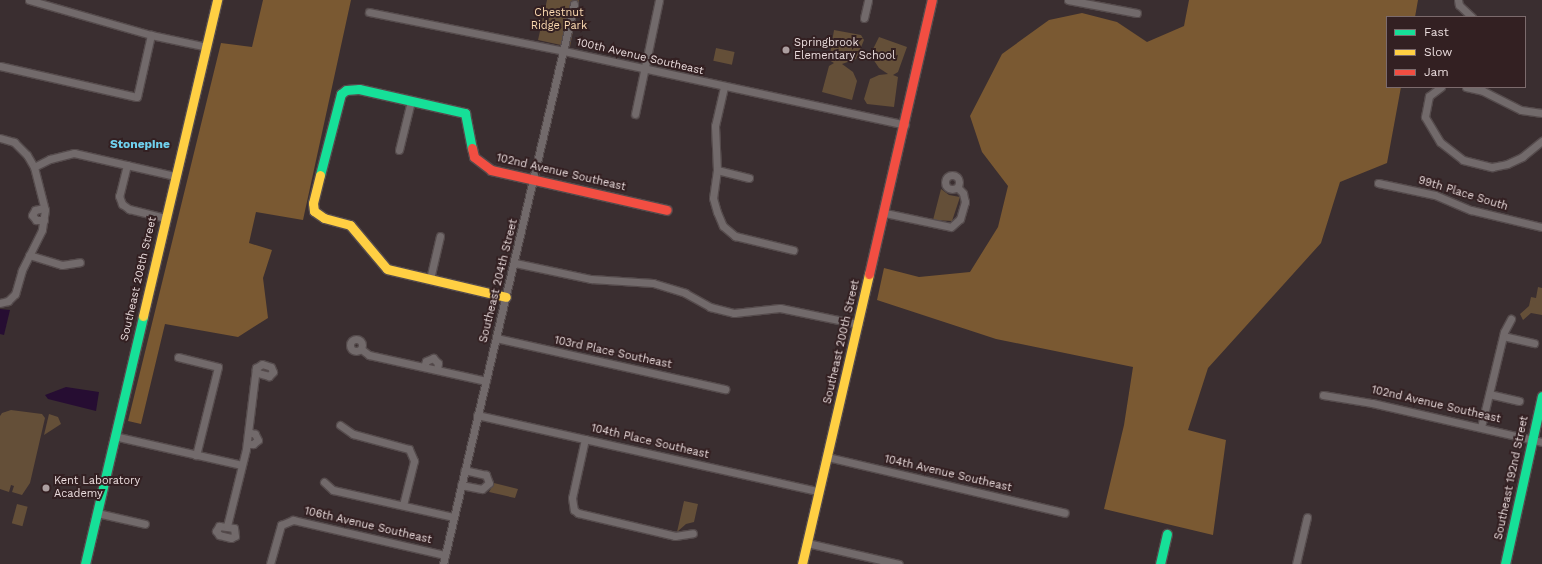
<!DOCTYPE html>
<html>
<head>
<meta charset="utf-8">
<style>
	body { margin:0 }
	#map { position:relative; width:1542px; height:564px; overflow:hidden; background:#3a2e30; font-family:"Work Sans",sans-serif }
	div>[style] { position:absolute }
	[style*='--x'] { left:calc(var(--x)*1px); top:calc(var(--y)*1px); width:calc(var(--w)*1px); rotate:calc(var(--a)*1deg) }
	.green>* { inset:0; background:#644f38; transform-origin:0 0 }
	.forest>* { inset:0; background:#7a5932 }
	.water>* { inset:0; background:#260d32 }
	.roads { filter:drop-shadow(1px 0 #554b4c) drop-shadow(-1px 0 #554b4c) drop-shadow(0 1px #554b4c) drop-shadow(0 -1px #554b4c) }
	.street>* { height:7px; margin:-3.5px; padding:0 3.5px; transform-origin:3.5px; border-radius:3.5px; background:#726a6b }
	.street>.ring { margin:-3.5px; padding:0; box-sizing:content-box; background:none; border:7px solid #726a6b; border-radius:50% }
	.fast>* { height:9px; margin:-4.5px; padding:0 4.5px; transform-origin:4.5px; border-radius:4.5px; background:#16e098 }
	.slow>* { height:9px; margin:-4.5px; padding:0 4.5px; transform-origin:4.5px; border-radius:4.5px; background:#ffcf43 }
	.jam>* { height:9px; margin:-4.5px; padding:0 4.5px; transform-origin:4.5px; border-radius:4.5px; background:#f24e42 }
	.dots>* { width:11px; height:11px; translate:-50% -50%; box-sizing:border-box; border:2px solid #332022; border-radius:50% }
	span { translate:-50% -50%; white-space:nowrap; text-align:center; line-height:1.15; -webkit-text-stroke:4px #332022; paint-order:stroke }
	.park-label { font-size:11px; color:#fcdab1 }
	.poi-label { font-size:11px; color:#eadcdd }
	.left { translate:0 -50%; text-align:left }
	.street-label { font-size:11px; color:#eadcdd }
	.neighbourhood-label { font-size:12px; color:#70d0ee; font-weight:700 }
	.legend { position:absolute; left:1386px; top:16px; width:140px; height:72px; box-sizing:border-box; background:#332022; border:1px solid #7c6b6d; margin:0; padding:5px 7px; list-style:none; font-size:12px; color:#eadcdd }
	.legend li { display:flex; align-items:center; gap:8px; height:20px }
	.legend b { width:20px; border:1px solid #7c6b6d }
</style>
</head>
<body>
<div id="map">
	<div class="green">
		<div style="clip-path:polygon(547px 0,579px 0,570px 47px,538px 40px)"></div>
		<div style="clip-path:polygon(834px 30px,861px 35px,864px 40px,856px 59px,842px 64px,853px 72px,857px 81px,852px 100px,822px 92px,829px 66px,834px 63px,829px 60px)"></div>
		<div style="clip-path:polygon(879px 37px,907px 47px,898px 72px,893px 75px,898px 77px,894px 107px,867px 104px,864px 99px,870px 79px,879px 75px,888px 74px,879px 68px,873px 59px,873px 49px)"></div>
		<div style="left:716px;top:48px;width:19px;height:13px;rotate:12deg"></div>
		<div style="clip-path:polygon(941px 189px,949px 195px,960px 197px,952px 221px,933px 220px)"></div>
		<div style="clip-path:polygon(1538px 287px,1542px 288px,1542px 315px,1531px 313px,1523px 320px,1520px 314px,1529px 306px,1531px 297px,1536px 298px)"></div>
		<div style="clip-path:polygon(11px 410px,42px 414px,45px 418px,30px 483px,22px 495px,12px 492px,14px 486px,11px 485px,9px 492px,0 489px,0 416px,2px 413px)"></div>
		<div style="clip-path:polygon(49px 414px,58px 417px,61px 424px,44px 435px)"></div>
		<div style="clip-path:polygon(494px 483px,518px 489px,515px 498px,489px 492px)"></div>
		<div style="clip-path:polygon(684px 501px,698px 504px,694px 522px,686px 524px,677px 532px)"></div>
		<div style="left:17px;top:504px;width:11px;height:20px;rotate:15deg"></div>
	</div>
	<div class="forest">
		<div style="clip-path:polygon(263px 0,351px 0,303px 220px,256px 212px,249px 243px,272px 250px,263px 278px,268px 318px,238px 337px,165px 324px,141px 424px,128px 421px,221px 43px,252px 47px)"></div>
		<div style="clip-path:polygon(1189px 0,1418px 0,1415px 17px,1387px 17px,1387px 87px,1401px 87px,1387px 163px,1340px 182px,1321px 243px,1208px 368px,1188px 430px,1226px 440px,1213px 535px,1104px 509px,1124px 425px,1133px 367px,996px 339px,877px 300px,884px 268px,919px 277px,970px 272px,998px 227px,1008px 186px,982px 152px,970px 116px,1002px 54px,1049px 20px,1082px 13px,1117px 22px,1147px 42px,1184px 26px)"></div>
	</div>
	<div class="water">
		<div style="clip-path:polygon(0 309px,10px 310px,4px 335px,0 334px)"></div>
		<div style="clip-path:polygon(66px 387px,99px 392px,96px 411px,48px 399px,45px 395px)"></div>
	</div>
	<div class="roads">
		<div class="street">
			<div style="--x:29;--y:0;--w:127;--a:16"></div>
			<div style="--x:151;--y:35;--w:57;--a:12.1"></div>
			<div style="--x:1068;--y:0;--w:70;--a:10.7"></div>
			<div style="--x:1458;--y:0;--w:5;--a:79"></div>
			<div style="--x:1459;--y:5;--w:18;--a:43"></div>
			<div style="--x:369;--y:12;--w:199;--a:11.3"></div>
			<div style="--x:564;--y:51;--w:349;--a:12.2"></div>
			<div style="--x:864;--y:18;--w:18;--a:-77"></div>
			<div style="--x:0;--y:66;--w:140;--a:12.8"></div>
			<div style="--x:137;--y:97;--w:64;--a:-77.3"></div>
			<div style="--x:724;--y:87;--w:40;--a:103"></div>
			<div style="--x:715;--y:126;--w:44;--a:87.4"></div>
			<div style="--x:717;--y:170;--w:28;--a:98"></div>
			<div style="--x:713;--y:198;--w:15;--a:74"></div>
			<div style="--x:717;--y:212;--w:15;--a:67"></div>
			<div style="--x:723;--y:226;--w:16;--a:40"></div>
			<div style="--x:735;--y:236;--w:60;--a:13.6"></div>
			<div style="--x:1441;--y:87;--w:15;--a:143"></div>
			<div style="--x:1429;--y:96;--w:21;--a:101"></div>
			<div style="--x:1425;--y:117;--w:29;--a:59"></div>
			<div style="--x:1440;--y:142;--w:29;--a:38"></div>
			<div style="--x:1463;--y:160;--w:30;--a:14"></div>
			<div style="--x:1492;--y:167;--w:15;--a:-11"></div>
			<div style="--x:1507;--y:164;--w:17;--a:-25"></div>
			<div style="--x:1522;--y:157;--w:26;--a:-39"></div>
			<div style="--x:1466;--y:87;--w:17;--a:13"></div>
			<div style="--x:1483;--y:91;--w:42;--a:26.6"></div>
			<div style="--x:1521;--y:110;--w:21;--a:8"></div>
			<div style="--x:635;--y:114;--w:116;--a:-78.1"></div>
			<div style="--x:0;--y:138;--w:15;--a:16"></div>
			<div style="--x:14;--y:142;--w:18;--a:45"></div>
			<div style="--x:27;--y:155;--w:14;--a:60"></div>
			<div style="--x:34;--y:167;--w:44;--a:75.7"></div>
			<div style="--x:45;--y:210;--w:20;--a:99"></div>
			<div style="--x:42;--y:230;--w:45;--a:116.6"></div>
			<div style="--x:22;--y:270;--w:25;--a:106"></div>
			<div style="--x:15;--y:294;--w:10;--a:135"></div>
			<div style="--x:8;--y:301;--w:8;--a:166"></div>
			<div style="--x:399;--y:150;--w:50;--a:-76.2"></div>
			<div style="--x:127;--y:165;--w:32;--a:104"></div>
			<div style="--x:119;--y:196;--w:9;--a:69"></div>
			<div style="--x:122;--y:204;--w:9;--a:36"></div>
			<div style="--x:129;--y:209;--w:38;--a:14"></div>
			<div style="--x:34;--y:167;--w:18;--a:-27"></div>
			<div style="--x:50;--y:159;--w:25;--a:-14"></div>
			<div style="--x:74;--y:153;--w:104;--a:12.8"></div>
			<div style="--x:717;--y:170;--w:33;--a:14"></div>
			<div class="ring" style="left:945px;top:175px;width:7px;height:7px"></div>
			<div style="--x:1378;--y:183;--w:58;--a:11.9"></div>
			<div style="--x:1435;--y:195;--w:39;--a:23"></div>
			<div style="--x:1471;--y:210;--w:73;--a:13.5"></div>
			<div style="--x:885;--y:213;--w:67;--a:12"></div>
			<div style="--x:951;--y:227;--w:12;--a:-42"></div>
			<div style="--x:960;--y:219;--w:18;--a:-74"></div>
			<div style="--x:965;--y:202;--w:9;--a:-103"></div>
			<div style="--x:963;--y:193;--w:8;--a:-135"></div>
			<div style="--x:44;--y:220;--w:8;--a:180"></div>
			<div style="--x:36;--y:220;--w:6;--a:-129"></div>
			<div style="--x:32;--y:215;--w:6;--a:-59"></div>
			<div style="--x:35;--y:210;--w:9;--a:-13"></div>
			<div style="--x:29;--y:255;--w:34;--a:17"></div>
			<div style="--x:62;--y:265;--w:18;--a:-9"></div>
			<div style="--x:515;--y:263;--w:78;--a:11.9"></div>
			<div style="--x:591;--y:279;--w:62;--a:3.7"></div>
			<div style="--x:653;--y:283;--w:34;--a:17"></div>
			<div style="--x:685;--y:293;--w:29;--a:29"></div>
			<div style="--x:710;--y:307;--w:25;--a:14"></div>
			<div style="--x:734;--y:313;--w:46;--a:-6.2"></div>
			<div style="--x:780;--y:308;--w:80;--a:11.6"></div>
			<div style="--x:430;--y:279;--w:44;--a:-76.9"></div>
			<div style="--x:1503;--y:336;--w:32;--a:13"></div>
			<div style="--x:496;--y:338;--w:235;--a:12.6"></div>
			<div class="ring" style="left:350px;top:339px;width:5px;height:5px"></div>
			<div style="--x:361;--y:349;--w:10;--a:37"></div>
			<div style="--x:369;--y:355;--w:120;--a:12.5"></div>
			<div style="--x:178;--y:357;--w:41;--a:14"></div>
			<div style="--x:218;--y:367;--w:91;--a:104"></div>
			<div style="--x:424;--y:367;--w:6;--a:-72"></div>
			<div style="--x:426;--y:361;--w:8;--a:-23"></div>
			<div style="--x:433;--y:358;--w:7;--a:45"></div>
			<div style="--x:438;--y:363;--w:7;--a:98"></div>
			<div style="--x:1489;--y:394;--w:31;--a:13"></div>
			<div style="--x:1323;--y:395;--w:50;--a:9.3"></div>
			<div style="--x:1372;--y:403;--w:174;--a:12.9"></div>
			<div style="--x:477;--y:415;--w:349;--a:12.6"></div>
			<div style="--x:340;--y:425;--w:16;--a:35"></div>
			<div style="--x:353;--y:434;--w:58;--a:15"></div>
			<div style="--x:409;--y:449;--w:13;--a:67"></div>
			<div style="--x:414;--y:461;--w:45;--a:104"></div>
			<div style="--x:1481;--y:427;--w:98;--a:-76.4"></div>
			<div style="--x:1504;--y:332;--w:15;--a:-62"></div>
			<div style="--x:114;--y:436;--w:131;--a:12.8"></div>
			<div style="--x:585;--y:439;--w:60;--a:102.4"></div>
			<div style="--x:572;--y:498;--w:12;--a:81"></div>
			<div style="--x:574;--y:510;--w:5;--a:37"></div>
			<div style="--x:578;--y:513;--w:100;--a:13.3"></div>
			<div style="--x:675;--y:536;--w:18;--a:-9"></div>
			<div style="--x:247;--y:444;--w:6;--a:0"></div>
			<div style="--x:253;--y:444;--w:6;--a:-39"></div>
			<div style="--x:258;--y:440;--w:7;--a:-117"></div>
			<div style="--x:255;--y:434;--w:7;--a:-164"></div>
			<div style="--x:827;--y:457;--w:244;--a:13.2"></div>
			<div style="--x:324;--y:482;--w:12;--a:42"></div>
			<div style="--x:333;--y:490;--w:124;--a:12.6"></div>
			<div style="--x:461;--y:485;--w:21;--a:11"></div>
			<div style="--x:482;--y:489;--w:9;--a:-41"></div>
			<div style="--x:489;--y:483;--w:9;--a:-111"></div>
			<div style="--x:486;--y:475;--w:22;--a:-167"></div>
			<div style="--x:97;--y:513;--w:49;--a:12.9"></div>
			<div style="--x:219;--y:526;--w:15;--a:8"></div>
			<div style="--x:234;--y:528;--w:8;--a:83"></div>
			<div style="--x:235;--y:536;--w:4;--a:153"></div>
			<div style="--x:231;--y:538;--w:12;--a:-166"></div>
			<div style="--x:219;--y:535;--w:5;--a:-127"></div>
			<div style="--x:216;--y:531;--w:6;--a:-59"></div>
			<div style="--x:227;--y:526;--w:79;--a:-76.1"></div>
			<div style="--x:246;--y:449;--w:82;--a:-83"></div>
			<div style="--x:256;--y:368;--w:7;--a:-34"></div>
			<div style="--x:262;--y:364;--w:9;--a:18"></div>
			<div style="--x:271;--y:367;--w:5;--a:68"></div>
			<div style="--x:273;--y:372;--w:6;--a:135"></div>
			<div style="--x:269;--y:376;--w:11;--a:-165"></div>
			<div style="--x:258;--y:373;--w:4;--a:-124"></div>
			<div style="--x:807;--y:543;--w:94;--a:12.9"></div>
			<div style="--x:270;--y:564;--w:41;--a:-74.2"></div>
			<div style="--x:281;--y:525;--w:13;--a:-23"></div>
			<div style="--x:293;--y:520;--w:156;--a:13"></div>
			<div style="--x:443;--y:564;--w:575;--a:-76.83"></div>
			<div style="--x:1296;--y:564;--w:48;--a:-76.8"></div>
		</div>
		<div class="fast">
			<div style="--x:320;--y:175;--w:84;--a:-75.5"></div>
			<div style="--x:341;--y:94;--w:6;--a:-39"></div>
			<div style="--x:346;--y:90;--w:13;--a:-4"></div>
			<div style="--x:359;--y:89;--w:109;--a:12.8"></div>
			<div style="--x:465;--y:113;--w:36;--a:79"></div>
			<div style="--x:85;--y:564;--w:255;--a:-76.8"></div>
			<div style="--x:1160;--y:564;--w:31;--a:-77"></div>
			<div style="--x:1505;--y:564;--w:172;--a:-77.6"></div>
		</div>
		<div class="slow">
			<div style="--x:320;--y:175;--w:29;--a:104"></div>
			<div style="--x:313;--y:203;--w:8;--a:83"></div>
			<div style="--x:314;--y:211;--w:12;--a:35"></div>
			<div style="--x:324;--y:218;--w:27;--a:15"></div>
			<div style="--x:350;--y:225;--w:57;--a:49.9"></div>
			<div style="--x:387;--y:269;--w:122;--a:13.2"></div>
			<div style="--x:143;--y:316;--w:325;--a:-76.8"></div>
			<div style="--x:802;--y:564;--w:298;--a:-77"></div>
		</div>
		<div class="jam">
			<div style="--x:472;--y:148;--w:9;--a:77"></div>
			<div style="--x:474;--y:157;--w:21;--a:37"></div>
			<div style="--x:491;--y:170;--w:180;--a:12.8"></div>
			<div style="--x:869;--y:274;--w:281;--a:-77.1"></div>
		</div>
	</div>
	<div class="dots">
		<div style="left:786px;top:50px;background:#ac9fa0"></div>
		<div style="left:46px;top:488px;background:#ac9fa0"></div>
	</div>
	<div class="park-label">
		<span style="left:559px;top:20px">Chestnut<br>Ridge Park</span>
	</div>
	<div class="poi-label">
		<span class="left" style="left:794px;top:50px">Springbrook<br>Elementary School</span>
		<span class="left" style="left:54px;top:488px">Kent Laboratory<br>Academy</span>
	</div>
	<div class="street-label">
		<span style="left:640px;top:57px;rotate:13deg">100th Avenue Southeast</span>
		<span style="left:561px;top:173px;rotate:13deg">102nd Avenue Southeast</span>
		<span style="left:1463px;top:194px;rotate:17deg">99th Place South</span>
		<span style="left:139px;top:279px;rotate:-77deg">Southeast 208th Street</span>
		<span style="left:499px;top:281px;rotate:-76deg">Southeast 204th Street</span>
		<span style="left:842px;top:342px;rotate:-77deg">Southeast 200th Street</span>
		<span style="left:613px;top:353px;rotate:12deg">103rd Place Southeast</span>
		<span style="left:1436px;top:405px;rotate:13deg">102nd Avenue Southeast</span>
		<span style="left:650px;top:442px;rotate:13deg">104th Place Southeast</span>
		<span style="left:948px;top:474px;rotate:13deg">104th Avenue Southeast</span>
		<span style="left:1512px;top:478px;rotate:-78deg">Southeast 192nd Street</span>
		<span style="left:368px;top:526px;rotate:13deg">106th Avenue Southeast</span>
	</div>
	<div class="neighbourhood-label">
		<span style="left:140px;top:145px">Stonepine</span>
	</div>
	<ul class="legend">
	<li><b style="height:5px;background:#16e098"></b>Fast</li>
	<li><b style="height:5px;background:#ffcf43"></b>Slow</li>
	<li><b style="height:5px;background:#f24e42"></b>Jam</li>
	</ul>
</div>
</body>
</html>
